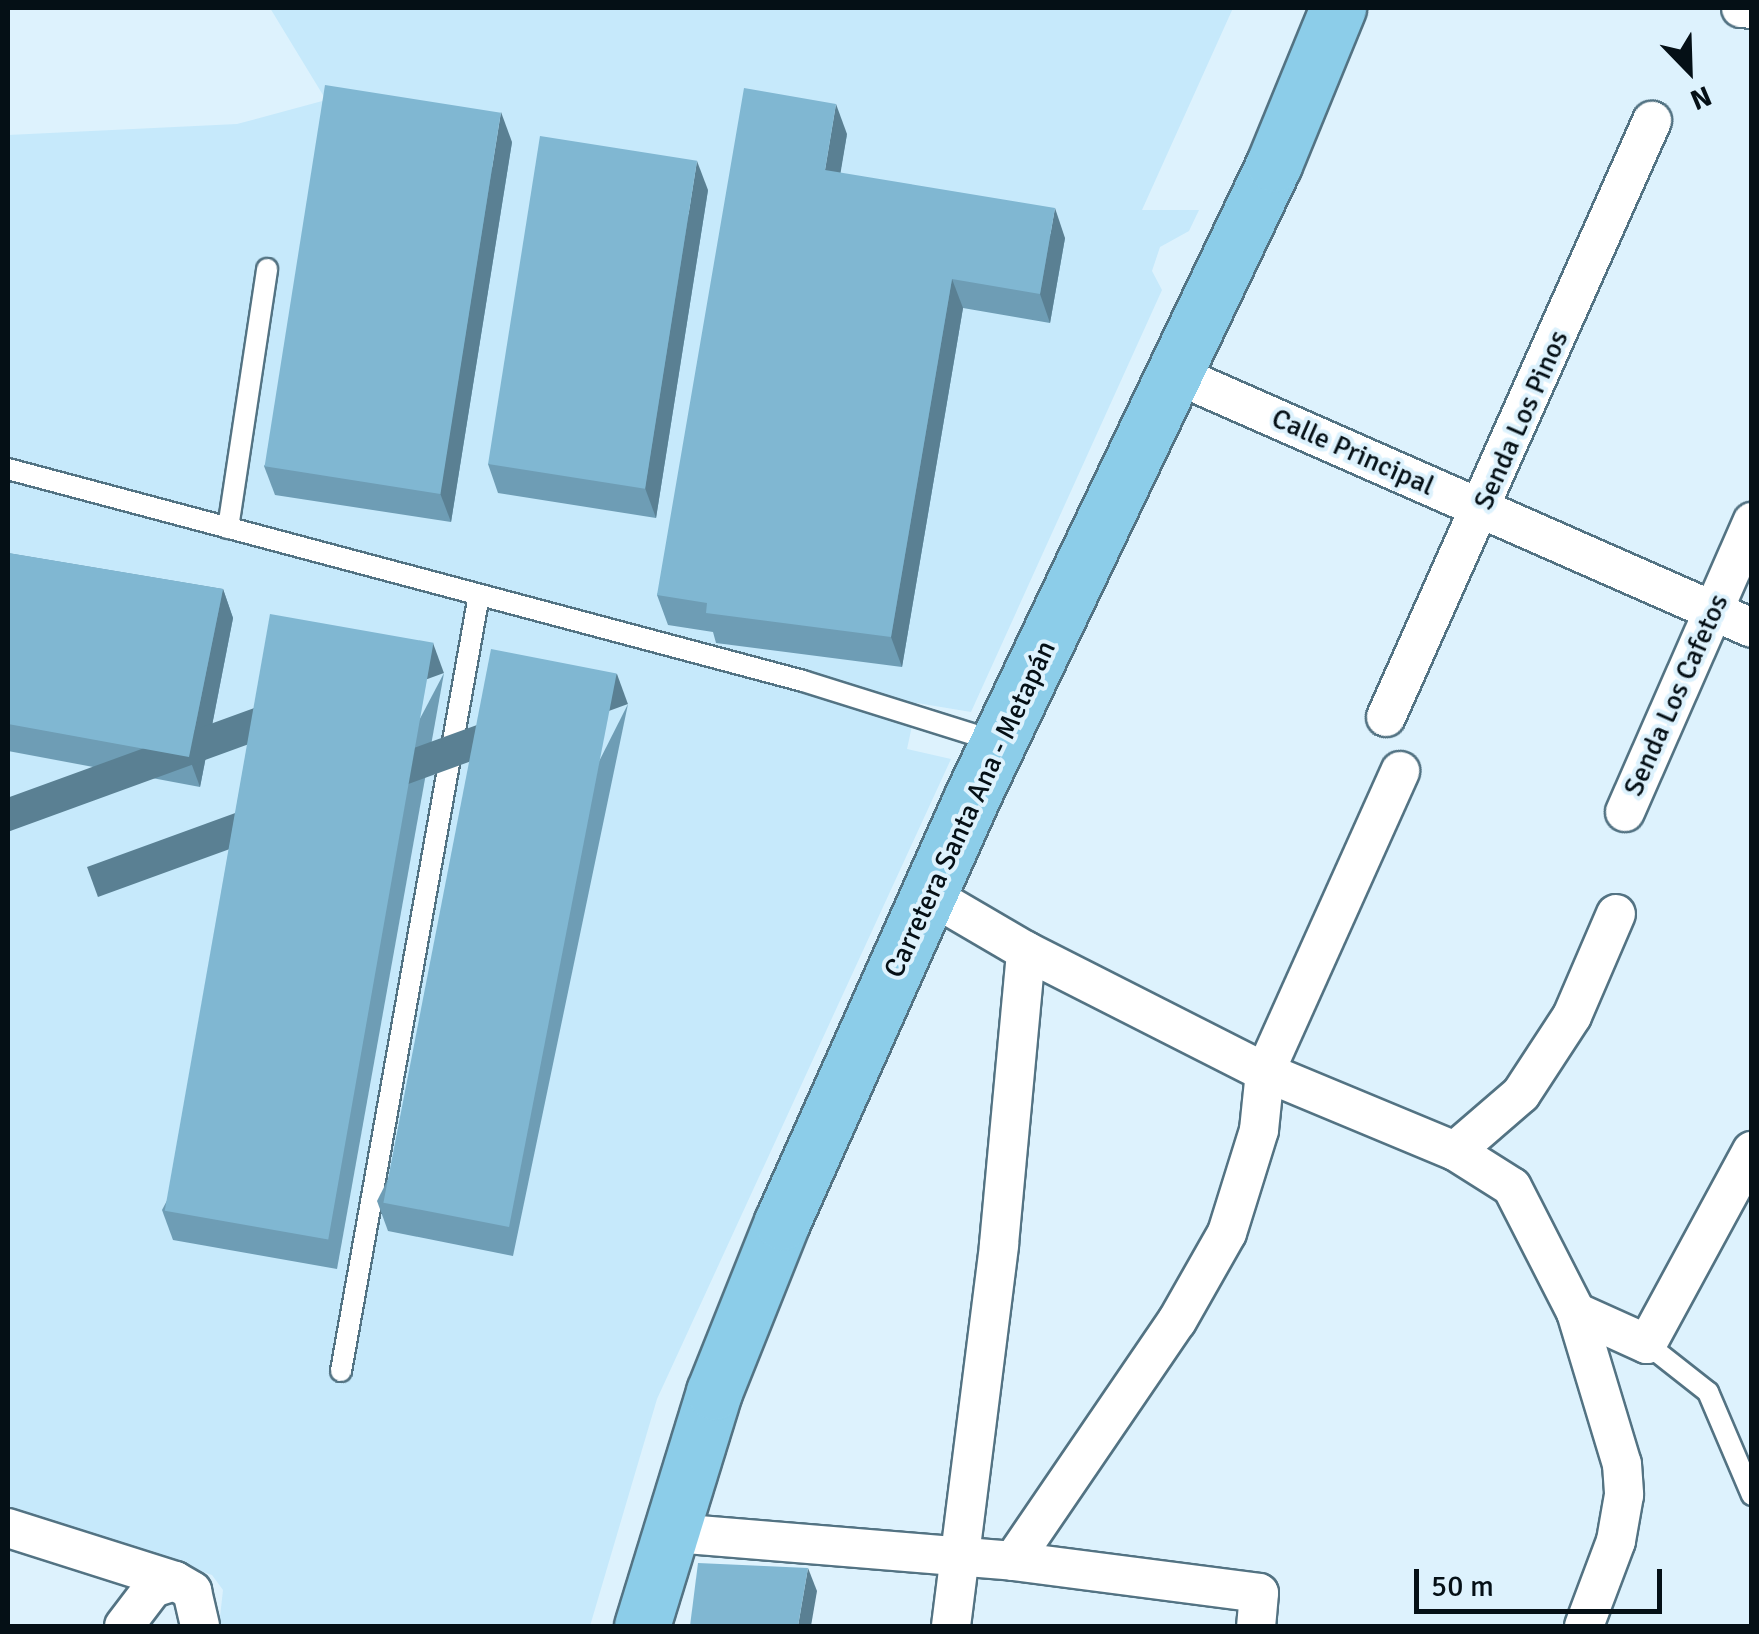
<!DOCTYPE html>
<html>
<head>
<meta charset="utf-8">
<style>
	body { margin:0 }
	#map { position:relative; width:1759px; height:1634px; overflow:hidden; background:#ddf2fd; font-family:Signika,sans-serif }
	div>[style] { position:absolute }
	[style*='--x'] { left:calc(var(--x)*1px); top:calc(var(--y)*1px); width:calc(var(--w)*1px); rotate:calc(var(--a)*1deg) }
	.built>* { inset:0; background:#c6e9fb }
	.roads { filter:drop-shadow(2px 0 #537383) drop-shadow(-2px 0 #537383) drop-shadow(0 2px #537383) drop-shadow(0 -2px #537383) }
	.lane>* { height:20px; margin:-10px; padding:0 10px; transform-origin:10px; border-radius:10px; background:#fff }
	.street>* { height:38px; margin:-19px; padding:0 19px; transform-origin:19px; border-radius:19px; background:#fff }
	.primary>* { height:55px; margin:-27.5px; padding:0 27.5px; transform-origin:27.5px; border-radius:27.5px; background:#8ccde9 }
	.wall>* { inset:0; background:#6e9db5 }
	.shaded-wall>* { inset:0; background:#5a8093; transform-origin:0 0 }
	.building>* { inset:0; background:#80b7d2; transform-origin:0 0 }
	span { translate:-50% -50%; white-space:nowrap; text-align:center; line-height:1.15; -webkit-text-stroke:8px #ddf2fd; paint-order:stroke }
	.street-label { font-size:28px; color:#051016 }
	.frame { position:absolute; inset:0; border:10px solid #051016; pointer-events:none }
	.north { position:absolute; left:1639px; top:20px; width:100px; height:100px; -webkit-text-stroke:8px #ddf2fd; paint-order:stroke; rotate:157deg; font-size:28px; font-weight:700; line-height:40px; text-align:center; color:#051016 }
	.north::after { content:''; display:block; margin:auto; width:35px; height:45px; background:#051016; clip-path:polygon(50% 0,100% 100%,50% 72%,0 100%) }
	.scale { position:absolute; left:1414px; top:1569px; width:248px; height:45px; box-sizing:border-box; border:5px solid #051016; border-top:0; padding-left:12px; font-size:30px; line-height:35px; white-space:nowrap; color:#051016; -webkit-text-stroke:8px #ddf2fd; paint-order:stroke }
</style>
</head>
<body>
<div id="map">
	<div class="built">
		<div style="clip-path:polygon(270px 8px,1233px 8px,1142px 210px,1199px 210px,1189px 231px,1160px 247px,1152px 271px,1162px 290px,971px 712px,917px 703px,907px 749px,951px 759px,657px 1399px,590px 1626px,219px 1626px,223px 1590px,212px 1575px,8px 1508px,8px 135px,237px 124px,326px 100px)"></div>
	</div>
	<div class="roads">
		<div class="lane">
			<div style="--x:8;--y:469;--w:823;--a:14.93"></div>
			<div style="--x:803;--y:681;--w:204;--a:17.4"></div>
			<div style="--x:228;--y:528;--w:262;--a:-81.4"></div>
			<div style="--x:1647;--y:1344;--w:78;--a:38.2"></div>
			<div style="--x:1708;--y:1392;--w:112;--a:66.9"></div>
			<div style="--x:341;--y:1371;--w:788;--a:-79.92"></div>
		</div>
		<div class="street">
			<div style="--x:1741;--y:8;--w:11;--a:5"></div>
			<div style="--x:1175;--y:374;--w:630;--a:23.76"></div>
			<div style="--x:1386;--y:717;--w:653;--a:-65.95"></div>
			<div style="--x:1625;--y:812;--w:317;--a:-66.3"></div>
			<div style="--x:930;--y:895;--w:111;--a:30.3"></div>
			<div style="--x:1026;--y:951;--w:268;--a:26.9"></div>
			<div style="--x:1265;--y:1072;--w:206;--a:22.6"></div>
			<div style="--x:1455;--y:1151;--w:87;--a:-40.8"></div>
			<div style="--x:1521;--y:1094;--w:93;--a:-56.8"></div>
			<div style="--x:1572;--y:1016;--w:111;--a:-66.7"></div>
			<div style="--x:1455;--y:1151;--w:67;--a:32.3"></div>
			<div style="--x:1512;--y:1187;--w:140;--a:62.9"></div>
			<div style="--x:1576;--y:1312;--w:78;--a:24.3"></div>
			<div style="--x:1647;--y:1344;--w:220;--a:-61.5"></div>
			<div style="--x:1576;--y:1312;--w:159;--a:73.2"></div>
			<div style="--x:1622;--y:1464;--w:31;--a:86"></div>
			<div style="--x:1624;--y:1495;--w:47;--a:99.9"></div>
			<div style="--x:1616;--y:1541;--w:91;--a:110.6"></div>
			<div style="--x:8;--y:1528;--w:175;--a:17.6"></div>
			<div style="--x:175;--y:1581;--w:20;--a:30"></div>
			<div style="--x:192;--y:1591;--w:36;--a:77"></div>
			<div style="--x:675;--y:1533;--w:339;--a:4.7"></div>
			<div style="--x:1013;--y:1561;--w:248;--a:7.4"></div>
			<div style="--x:1259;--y:1593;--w:33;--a:95"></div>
			<div style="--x:1013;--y:1561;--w:291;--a:-55.7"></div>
			<div style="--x:1177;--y:1321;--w:101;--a:-60.4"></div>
			<div style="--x:1227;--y:1233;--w:108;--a:-72.7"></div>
			<div style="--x:1259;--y:1130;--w:58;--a:-84.1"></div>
			<div style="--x:1265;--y:1072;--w:330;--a:-65.8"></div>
			<div style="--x:124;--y:1626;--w:48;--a:-52.7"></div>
			<div style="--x:153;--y:1588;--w:23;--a:-18"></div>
			<div style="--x:951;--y:1626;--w:385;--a:-82.8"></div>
			<div style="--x:999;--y:1244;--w:294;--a:-84.7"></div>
		</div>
		<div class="primary">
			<div style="--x:642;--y:1626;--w:245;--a:-72.9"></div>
			<div style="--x:714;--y:1392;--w:183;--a:-68.2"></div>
			<div style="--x:782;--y:1222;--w:466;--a:-65.9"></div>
			<div style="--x:972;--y:797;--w:701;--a:-64.49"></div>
			<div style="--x:1274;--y:164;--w:169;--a:-67.7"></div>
		</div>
	</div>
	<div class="wall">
		<div style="clip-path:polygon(847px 134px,840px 173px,1065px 238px,1050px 323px,963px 308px,902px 667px,716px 643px,713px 632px,668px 625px,657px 595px)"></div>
		<div style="clip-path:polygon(512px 142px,451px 522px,275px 495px,264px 466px)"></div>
		<div style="clip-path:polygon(708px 190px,656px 518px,498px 493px,488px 464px)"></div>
		<div style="clip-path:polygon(8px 553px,223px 589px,233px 618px,200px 787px,8px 751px)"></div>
		<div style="clip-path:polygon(444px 673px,337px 1269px,173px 1240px,162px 1210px)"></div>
		<div style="clip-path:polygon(628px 704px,513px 1256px,388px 1231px,377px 1201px)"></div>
	</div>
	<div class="shaded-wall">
		<div style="clip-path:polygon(836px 104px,847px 134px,836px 200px,825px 170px)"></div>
		<div style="clip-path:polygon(501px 112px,512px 142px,451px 522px,440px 493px)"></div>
		<div style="clip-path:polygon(697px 161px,708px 190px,656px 518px,645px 488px)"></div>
		<div style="clip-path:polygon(1055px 208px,1065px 238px,1050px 323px,1040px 294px)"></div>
		<div style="clip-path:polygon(952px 279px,963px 308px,902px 667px,891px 637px)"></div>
		<div style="clip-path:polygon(223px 589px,233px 618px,200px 787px,189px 757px)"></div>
		<div style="left:433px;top:643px;width:32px;height:606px;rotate:70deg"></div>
		<div style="left:617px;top:674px;width:32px;height:564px;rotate:70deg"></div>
		<div style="clip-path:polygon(808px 1568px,817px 1591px,811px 1626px,798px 1626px)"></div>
	</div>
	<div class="building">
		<div style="left:325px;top:85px;width:178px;height:386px;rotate:9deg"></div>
		<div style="clip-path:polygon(744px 88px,836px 104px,825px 170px,1055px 208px,1040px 294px,952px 279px,891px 637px,706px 613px,707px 603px,657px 595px)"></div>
		<div style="left:540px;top:136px;width:159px;height:332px;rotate:9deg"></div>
		<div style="clip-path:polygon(8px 553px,223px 589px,189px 757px,8px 724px)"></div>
		<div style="left:270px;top:614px;width:166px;height:606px;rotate:10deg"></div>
		<div style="left:491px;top:649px;width:128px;height:564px;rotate:11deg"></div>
		<div style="clip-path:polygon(698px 1563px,808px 1568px,798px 1626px,690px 1626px)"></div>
	</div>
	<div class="street-label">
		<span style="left:1521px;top:420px;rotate:-66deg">Senda Los Pinos</span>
		<span style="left:1353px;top:452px;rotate:24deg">Calle Principal</span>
		<span style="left:1676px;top:695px;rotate:-66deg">Senda Los Cafetos</span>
		<span style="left:970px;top:809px;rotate:-65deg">Carretera Santa Ana - Metapán</span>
	</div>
	<div class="frame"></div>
	<div class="north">N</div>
	<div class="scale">50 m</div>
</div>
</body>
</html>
